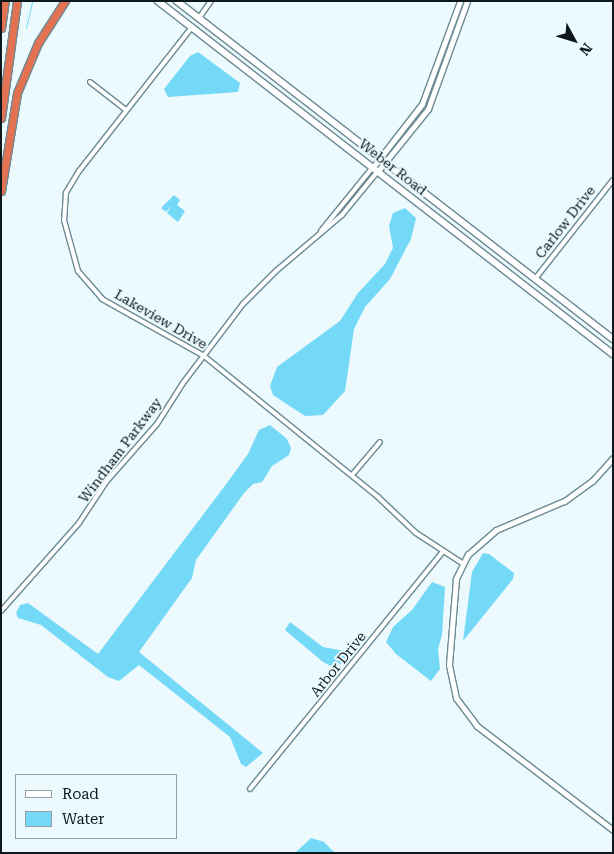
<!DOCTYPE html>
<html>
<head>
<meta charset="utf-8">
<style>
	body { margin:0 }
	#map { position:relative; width:614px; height:854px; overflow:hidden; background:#ecf9fd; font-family:"Roboto Serif",serif }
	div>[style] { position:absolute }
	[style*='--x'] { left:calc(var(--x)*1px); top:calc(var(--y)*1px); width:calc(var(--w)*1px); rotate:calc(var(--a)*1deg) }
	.water>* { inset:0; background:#73d9f7 }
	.stream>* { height:1px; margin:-0.5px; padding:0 0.5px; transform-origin:0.5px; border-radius:0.5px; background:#73d9f7 }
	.roads { filter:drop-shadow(1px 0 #6b8a94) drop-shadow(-1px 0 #6b8a94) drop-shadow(0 1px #6b8a94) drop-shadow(0 -1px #6b8a94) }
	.minor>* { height:4px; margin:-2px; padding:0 2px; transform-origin:2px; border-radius:2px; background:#fff }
	.tertiary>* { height:5px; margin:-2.5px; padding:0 2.5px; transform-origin:2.5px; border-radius:2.5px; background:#fff }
	.secondary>* { height:5.5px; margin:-2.75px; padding:0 2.75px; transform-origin:2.75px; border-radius:2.75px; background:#fff }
	.motorway>* { height:7px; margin:-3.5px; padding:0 3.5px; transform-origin:3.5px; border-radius:3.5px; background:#e27252 }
	span { translate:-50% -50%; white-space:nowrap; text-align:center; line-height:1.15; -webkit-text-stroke:4px #ecf9fd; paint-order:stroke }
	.street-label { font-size:14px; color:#0c181c }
	.frame { position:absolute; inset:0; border:2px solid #0c181c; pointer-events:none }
	.legend { position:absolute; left:15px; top:774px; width:162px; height:65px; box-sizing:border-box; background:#ecf9fd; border:1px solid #929fa3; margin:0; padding:6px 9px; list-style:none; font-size:15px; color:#0c181c }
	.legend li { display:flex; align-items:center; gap:10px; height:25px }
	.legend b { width:25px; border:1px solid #929fa3 }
	.north { position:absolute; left:549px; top:15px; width:50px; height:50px; -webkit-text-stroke:4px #ecf9fd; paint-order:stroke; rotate:129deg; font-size:14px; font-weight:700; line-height:20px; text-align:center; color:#0c181c }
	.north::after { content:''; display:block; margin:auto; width:18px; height:22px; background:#0c181c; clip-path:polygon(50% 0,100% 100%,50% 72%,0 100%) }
</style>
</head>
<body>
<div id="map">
	<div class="water">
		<div style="clip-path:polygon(198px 52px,240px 83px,238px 92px,168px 97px,164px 89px,190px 56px)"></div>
		<div style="clip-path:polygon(174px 195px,180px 200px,177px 205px,185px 211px,178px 222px,167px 213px,171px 206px,166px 212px,161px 208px)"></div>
		<div style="clip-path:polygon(405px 208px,416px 218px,411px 239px,390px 279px,365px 307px,354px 329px,345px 391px,323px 415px,305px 416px,273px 395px,270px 386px,277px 367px,340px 321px,358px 293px,385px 264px,393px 248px,389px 226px,393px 213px)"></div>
		<div style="clip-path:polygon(270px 425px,287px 439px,291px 448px,289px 455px,272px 466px,262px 482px,253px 484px,244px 493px,196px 560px,192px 578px,139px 652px,263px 753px,246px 767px,241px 764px,230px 737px,139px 665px,119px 681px,108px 677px,41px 625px,18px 618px,16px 613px,20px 605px,28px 603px,98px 654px,227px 483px,248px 454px,259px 430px)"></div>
		<div style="clip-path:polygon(483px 553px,489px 554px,514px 573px,513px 579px,463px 641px,472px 572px)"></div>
		<div style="clip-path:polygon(432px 582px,445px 587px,442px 635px,438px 649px,440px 669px,431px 681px,396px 654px,386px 642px,393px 627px,412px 610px)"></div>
		<div style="clip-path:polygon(290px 622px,323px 647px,344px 651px,346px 656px,341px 664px,335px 668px,323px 662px,285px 630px)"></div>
		<div style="clip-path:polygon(311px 838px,324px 842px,335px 853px,295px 853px)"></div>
	</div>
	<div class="stream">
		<div style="--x:26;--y:28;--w:28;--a:-77"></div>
	</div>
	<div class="roads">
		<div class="minor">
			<div style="--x:199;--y:18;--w:21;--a:-55"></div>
			<div style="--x:192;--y:27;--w:183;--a:128.1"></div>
			<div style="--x:79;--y:171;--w:26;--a:121"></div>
			<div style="--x:66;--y:193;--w:27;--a:94"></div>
			<div style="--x:64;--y:220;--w:53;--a:74.6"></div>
			<div style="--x:78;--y:271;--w:37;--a:49"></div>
			<div style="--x:102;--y:299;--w:117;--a:29.2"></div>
			<div style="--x:204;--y:356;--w:224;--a:39"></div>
			<div style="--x:378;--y:497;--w:52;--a:43.5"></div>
			<div style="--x:416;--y:533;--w:55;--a:33.1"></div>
			<div style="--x:90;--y:82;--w:46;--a:37.9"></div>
			<div style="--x:321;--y:231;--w:82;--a:-50.9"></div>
			<div style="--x:535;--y:279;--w:126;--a:-51.8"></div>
			<div style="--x:352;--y:475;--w:43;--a:-49.7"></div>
			<div style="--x:1;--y:611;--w:118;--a:-48.4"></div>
			<div style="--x:79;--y:523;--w:49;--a:-56.6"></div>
			<div style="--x:106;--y:482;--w:77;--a:-48.7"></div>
			<div style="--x:157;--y:424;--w:49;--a:-57.6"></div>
			<div style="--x:183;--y:383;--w:99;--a:-52.8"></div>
			<div style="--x:243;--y:304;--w:47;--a:-45"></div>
			<div style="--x:276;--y:271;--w:87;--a:-40.3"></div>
			<div style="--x:342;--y:215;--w:57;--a:-50.7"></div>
			<div style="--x:250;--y:789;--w:304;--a:-50.9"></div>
		</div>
		<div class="tertiary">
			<div style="--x:373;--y:167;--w:80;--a:-52.1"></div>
			<div style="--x:422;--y:104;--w:110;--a:-69.7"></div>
			<div style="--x:378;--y:171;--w:80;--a:-51.1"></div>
			<div style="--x:428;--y:109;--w:115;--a:-70.1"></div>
			<div style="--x:613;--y:458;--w:31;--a:132"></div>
			<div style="--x:592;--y:481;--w:34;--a:144"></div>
			<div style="--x:564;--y:501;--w:74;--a:156.9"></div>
			<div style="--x:496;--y:530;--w:37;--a:139"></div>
			<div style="--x:468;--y:554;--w:28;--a:116"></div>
			<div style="--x:456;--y:579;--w:86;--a:94.7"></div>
			<div style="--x:449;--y:665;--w:34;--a:78"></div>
			<div style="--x:456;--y:698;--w:35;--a:53"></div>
			<div style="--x:477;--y:726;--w:171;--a:37.4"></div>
		</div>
		<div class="secondary">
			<div style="--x:158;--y:1;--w:576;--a:37.81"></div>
			<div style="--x:177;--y:1;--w:552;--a:37.78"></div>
		</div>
		<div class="motorway">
			<div style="--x:1;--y:28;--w:27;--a:-82"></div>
			<div style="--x:1;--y:118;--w:118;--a:-82.2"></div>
			<div style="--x:1;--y:191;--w:99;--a:-80.7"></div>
			<div style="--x:17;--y:93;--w:54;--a:-67.2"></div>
			<div style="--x:38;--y:43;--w:50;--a:-57.3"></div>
		</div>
	</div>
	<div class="street-label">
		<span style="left:393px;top:167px;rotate:38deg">Weber Road</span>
		<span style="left:565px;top:222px;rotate:-52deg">Carlow Drive</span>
		<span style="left:161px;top:319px;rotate:30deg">Lakeview Drive</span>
		<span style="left:120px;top:450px;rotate:-53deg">Windham Parkway</span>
		<span style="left:338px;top:664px;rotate:-51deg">Arbor Drive</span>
	</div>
	<div class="frame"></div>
	<ul class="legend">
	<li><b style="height:6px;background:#fff"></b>Road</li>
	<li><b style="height:14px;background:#73d9f7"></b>Water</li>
	</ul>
	<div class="north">N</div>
</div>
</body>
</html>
